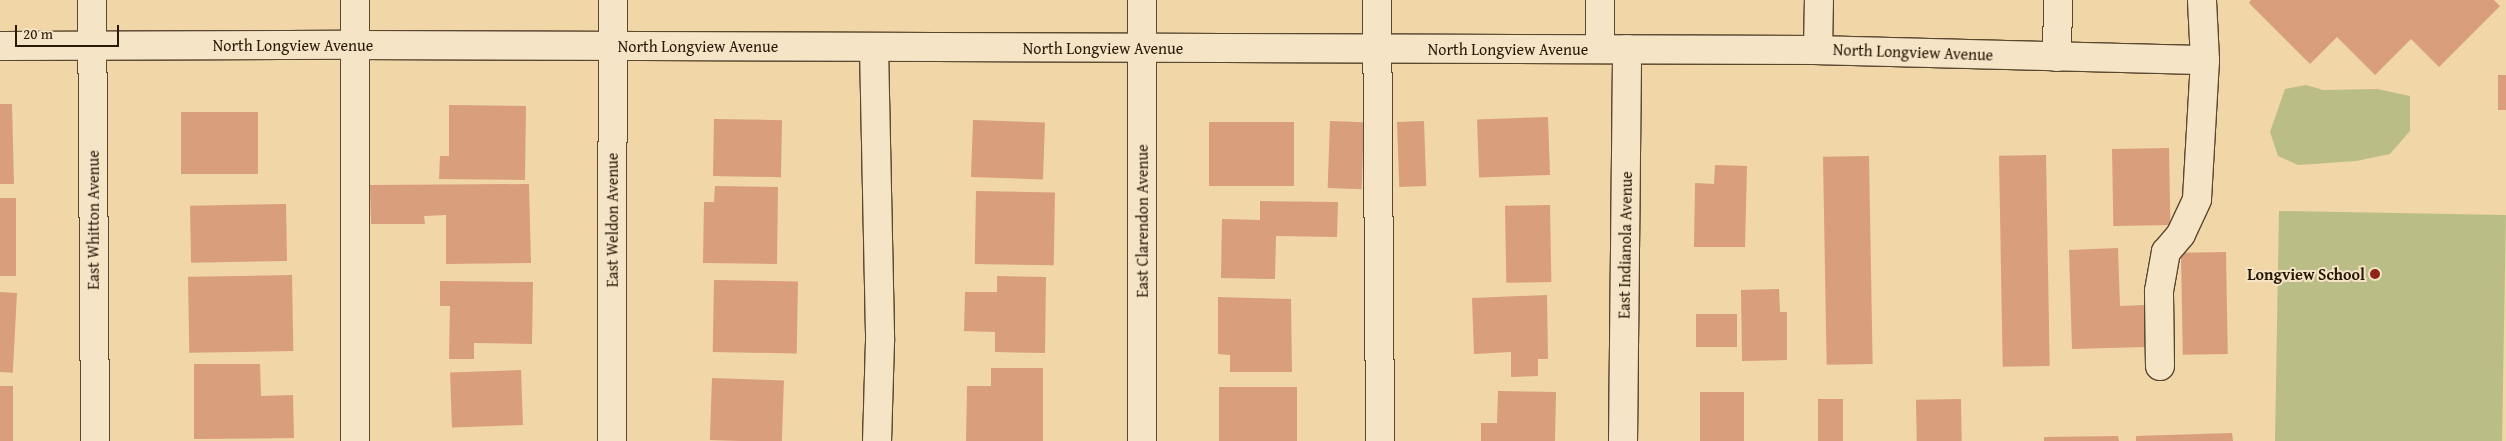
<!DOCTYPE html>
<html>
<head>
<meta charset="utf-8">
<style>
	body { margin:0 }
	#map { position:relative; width:2506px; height:441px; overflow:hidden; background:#f1d6a7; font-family:"Gentium Book Plus",serif }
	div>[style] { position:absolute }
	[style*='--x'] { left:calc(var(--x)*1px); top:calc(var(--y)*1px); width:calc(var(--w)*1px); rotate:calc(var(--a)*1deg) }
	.green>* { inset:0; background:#bbbd87; transform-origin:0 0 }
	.building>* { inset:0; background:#d99e7c; transform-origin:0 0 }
	.roads { filter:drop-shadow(1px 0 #5a482f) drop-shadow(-1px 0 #5a482f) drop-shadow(0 1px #5a482f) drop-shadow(0 -1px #5a482f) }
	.minor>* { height:28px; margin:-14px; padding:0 14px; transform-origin:14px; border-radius:14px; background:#f6e4c6 }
	.dots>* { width:14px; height:14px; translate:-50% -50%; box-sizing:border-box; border:2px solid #f6e4c6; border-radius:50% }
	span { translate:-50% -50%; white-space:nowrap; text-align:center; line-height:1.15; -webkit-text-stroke:4px #f6e4c6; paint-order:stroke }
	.street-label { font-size:16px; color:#281907 }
	.poi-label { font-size:16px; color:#281907; font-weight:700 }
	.right { translate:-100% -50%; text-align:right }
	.scale { position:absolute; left:15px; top:25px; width:104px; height:22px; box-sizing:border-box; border:2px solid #281907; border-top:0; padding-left:6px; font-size:15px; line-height:18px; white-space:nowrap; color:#281907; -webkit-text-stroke:4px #f6e4c6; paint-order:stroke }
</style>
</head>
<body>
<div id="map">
	<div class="green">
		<div style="clip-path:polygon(2306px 85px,2323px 90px,2377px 89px,2410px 96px,2410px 131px,2390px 154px,2356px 161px,2298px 165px,2278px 156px,2270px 132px,2285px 89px)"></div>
		<div style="left:2279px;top:211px;width:227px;height:230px;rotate:1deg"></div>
	</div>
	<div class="building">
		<div style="clip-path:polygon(2251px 0,2494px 0,2500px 6px,2439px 67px,2411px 39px,2375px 75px,2337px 37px,2310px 64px,2249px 3px)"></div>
		<div style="left:2498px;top:75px;width:8px;height:35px"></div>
		<div style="clip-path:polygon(0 104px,12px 104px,14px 184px,0 184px)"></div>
		<div style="clip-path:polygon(449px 105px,526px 106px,525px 180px,439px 179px,440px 156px,449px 156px)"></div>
		<div style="left:181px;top:112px;width:77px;height:62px"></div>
		<div style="left:1548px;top:117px;width:58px;height:71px;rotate:88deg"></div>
		<div style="left:714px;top:119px;width:68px;height:57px;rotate:1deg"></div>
		<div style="left:973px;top:120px;width:72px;height:57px;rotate:2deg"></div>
		<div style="left:1330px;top:121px;width:34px;height:67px;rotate:2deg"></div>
		<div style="left:1424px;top:121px;width:65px;height:27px;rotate:88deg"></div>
		<div style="left:1209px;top:122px;width:85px;height:64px"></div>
		<div style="left:2169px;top:148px;width:77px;height:57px;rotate:89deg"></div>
		<div style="left:2046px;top:155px;width:211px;height:47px;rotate:89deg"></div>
		<div style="left:1869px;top:156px;width:208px;height:46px;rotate:89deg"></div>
		<div style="clip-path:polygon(1715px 165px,1747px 166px,1745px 247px,1694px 247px,1695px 183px,1714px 184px)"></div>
		<div style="clip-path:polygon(529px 184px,531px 263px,446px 264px,446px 215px,424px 216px,425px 224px,371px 224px,370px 185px)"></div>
		<div style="clip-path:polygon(715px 186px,778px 187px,777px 264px,703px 263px,704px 202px,714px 202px)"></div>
		<div style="left:976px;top:191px;width:79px;height:73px;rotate:1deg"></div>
		<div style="left:0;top:198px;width:16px;height:78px"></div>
		<div style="clip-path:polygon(1260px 201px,1338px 202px,1337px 237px,1276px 236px,1275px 279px,1221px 278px,1222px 219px,1260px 220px)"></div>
		<div style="left:286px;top:204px;width:57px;height:96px;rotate:89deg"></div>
		<div style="left:1550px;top:205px;width:77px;height:45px;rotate:89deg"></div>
		<div style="clip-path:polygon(2118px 248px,2120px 306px,2144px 305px,2146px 347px,2072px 349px,2069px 250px)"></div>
		<div style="left:2226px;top:252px;width:102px;height:45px;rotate:89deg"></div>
		<div style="left:292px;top:275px;width:76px;height:104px;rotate:89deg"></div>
		<div style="clip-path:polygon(997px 276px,1046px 277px,1045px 353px,995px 352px,995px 332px,964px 331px,965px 292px,997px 292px)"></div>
		<div style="left:714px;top:280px;width:84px;height:72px;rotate:1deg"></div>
		<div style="clip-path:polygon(440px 281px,533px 282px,532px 344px,474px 343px,474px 359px,449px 359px,450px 306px,440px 306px)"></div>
		<div style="clip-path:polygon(1779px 289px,1780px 312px,1787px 312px,1787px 360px,1742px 361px,1741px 290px)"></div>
		<div style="left:0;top:292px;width:17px;height:80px;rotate:3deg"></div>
		<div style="clip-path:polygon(1547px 295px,1548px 359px,1538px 359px,1538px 376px,1511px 377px,1511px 352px,1474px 354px,1472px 298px)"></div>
		<div style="clip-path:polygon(1218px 297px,1291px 299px,1292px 372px,1230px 372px,1230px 355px,1218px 354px)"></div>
		<div style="left:1737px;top:314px;width:33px;height:41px;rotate:90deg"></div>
		<div style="clip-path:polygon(194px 364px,260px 364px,261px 396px,293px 395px,294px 438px,194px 439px)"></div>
		<div style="clip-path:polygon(991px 368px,1043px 368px,1043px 441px,966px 441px,967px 386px,991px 386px)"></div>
		<div style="left:521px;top:370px;width:55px;height:71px;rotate:88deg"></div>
		<div style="left:712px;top:378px;width:72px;height:62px;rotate:2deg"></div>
		<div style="left:0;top:386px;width:13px;height:55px"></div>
		<div style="left:1297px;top:387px;width:54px;height:78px;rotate:90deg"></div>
		<div style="clip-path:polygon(1498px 391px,1556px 392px,1555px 441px,1481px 441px,1481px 423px,1497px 423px)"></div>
		<div style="left:1700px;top:392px;width:44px;height:49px"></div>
		<div style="left:1843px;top:399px;width:42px;height:25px;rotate:90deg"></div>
		<div style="left:1961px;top:399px;width:42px;height:45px;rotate:89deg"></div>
		<div style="clip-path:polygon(2232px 433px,2233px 441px,2136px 441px,2136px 436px)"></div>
		<div style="clip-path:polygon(2118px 436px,2119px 441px,2044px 441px,2044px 437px)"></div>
	</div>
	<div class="roads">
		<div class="minor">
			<div style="--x:92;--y:0;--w:441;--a:89.6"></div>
			<div style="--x:1142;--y:0;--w:441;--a:90"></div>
			<div style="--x:1377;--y:0;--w:441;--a:89.6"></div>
			<div style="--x:1600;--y:0;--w:49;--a:90"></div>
			<div style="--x:0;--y:46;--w:355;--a:-0.2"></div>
			<div style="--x:355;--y:45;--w:1463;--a:0.2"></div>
			<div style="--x:1818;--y:50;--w:387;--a:1.5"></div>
			<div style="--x:874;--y:47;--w:294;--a:88.8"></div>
			<div style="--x:880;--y:341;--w:100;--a:91.7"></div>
			<div style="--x:1818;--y:50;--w:50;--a:-88.9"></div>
			<div style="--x:2057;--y:57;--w:57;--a:-89"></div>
			<div style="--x:2160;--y:366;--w:75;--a:-90.8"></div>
			<div style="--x:2159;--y:291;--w:40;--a:-80"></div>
			<div style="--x:2166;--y:252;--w:23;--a:-50"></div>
			<div style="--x:2181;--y:234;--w:38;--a:-65"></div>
			<div style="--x:2197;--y:199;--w:139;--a:-86.7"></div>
			<div style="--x:2205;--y:60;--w:60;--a:-92.9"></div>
			<div style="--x:355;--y:441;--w:441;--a:-90"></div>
			<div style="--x:612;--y:441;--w:441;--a:-89.9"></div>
			<div style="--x:1623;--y:441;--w:392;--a:-89.4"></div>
		</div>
	</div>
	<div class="dots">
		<div style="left:2375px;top:274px;background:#8f2418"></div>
	</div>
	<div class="street-label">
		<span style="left:293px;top:45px">North Longview Avenue</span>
		<span style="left:698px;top:46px">North Longview Avenue</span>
		<span style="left:1103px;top:48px">North Longview Avenue</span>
		<span style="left:1508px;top:49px">North Longview Avenue</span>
		<span style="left:1913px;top:52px;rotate:2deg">North Longview Avenue</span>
		<span style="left:93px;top:220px;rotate:-90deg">East Whitton Avenue</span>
		<span style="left:612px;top:220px;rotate:-90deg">East Weldon Avenue</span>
		<span style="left:1142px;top:221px;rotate:-90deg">East Clarendon Avenue</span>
		<span style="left:1625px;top:245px;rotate:-89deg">East Indianola Avenue</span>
	</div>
	<div class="poi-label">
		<span class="right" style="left:2365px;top:274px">Longview School</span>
	</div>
	<div class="scale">20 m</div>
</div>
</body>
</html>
